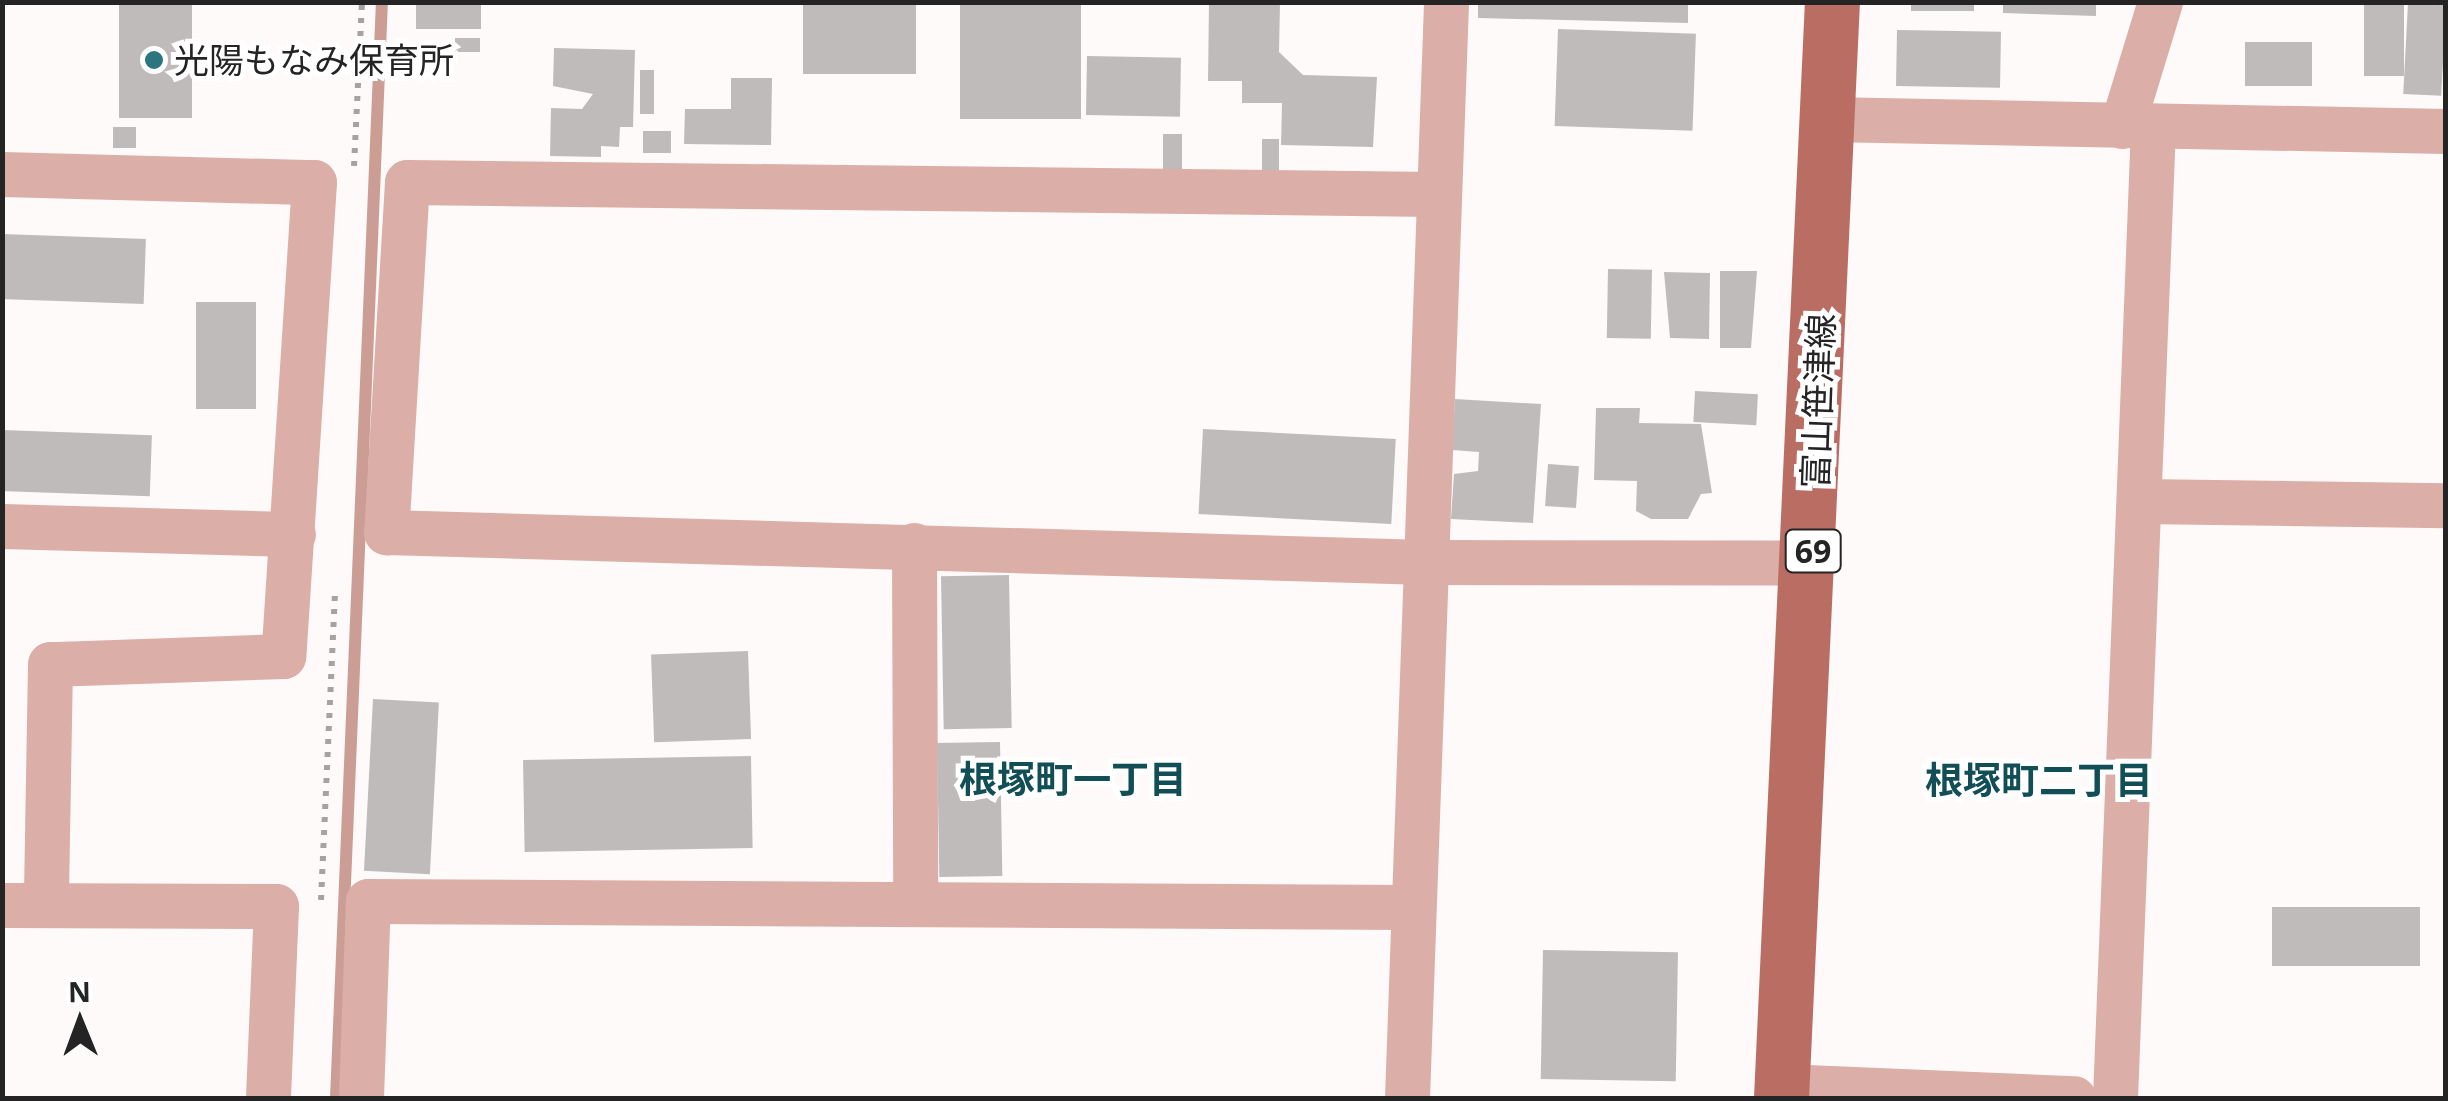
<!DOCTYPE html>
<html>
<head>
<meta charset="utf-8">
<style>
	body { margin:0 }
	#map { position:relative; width:2448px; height:1101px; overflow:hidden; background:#fdfaf9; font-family:"Noto Sans","Noto Sans JP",sans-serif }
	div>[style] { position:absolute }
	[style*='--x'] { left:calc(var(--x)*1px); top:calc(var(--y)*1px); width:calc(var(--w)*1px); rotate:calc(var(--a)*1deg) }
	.stream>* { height:12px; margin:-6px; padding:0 6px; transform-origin:6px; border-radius:6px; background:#cc9d95 }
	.building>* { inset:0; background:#bfbbba; transform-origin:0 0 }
	.path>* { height:6px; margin-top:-3px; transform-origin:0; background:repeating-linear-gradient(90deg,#a5a3a2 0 5px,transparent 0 13px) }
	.street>* { height:45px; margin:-22.5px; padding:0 22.5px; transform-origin:22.5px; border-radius:22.5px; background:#dbaea8 }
	.primary>* { height:55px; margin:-27.5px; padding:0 27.5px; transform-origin:27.5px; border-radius:27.5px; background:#ba6d62 }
	.dots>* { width:28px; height:28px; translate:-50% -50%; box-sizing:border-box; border:5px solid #fff; border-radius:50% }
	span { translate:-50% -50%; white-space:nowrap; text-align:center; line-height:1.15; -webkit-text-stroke:10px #fff; paint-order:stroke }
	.shield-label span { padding:2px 8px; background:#fff; border:2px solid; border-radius:8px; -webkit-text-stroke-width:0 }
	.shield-label { font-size:32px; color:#252424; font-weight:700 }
	.poi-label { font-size:35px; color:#252424 }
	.left { translate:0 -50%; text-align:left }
	.street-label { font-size:35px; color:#252424 }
	.neighbourhood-label { font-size:38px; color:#114e56; font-weight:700 }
	.frame { position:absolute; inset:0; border:5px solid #252424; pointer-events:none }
	.north { position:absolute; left:30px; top:971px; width:100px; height:100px; -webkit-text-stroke:8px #fff; paint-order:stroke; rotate:359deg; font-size:28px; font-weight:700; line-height:40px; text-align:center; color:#252424 }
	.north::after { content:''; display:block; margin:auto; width:35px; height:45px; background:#252424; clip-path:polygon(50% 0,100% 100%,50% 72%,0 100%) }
</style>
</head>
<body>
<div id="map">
	<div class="stream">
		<div style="--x:336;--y:1098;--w:1097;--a:-87.6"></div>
	</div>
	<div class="building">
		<div style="left:119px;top:2px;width:73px;height:116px"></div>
		<div style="left:416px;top:2px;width:65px;height:27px"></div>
		<div style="left:803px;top:2px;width:113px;height:72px"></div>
		<div style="left:960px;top:2px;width:121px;height:117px"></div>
		<div style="clip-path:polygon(1209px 2px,1280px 2px,1279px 52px,1303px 75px,1377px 77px,1373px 147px,1281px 145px,1282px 103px,1242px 103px,1242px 81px,1208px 81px)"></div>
		<div style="clip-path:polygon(1478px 2px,1688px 2px,1688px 23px,1478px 18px)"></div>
		<div style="left:1911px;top:2px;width:63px;height:9px"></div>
		<div style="clip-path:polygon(2003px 2px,2096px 2px,2096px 16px,2003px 13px)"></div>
		<div style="left:2364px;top:2px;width:40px;height:74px"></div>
		<div style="left:2408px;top:3px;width:38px;height:91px;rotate:3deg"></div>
		<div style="left:1558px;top:29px;width:138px;height:97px;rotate:2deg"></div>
		<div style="left:1897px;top:30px;width:104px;height:56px;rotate:1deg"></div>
		<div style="left:480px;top:38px;width:14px;height:25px;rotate:90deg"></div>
		<div style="left:2245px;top:42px;width:67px;height:44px"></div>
		<div style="clip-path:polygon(554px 48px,635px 50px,633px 127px,620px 127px,619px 147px,601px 146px,601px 157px,550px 156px,551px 108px,582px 109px,593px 94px,553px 86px)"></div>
		<div style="left:1087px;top:56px;width:94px;height:59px;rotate:1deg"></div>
		<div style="left:640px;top:70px;width:14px;height:44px"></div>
		<div style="clip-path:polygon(731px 78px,772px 78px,771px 145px,684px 144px,685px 109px,731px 109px)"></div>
		<div style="left:113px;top:127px;width:23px;height:21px"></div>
		<div style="left:643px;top:131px;width:28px;height:22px"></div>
		<div style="left:1163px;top:134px;width:19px;height:36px"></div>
		<div style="left:1279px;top:139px;width:36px;height:17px;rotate:90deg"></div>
		<div style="left:2px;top:234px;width:144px;height:65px;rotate:2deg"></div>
		<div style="left:1608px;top:269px;width:44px;height:69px;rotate:1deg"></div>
		<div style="clip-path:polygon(1720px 271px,1757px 271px,1751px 348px,1720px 348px)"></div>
		<div style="clip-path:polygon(1664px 272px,1710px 273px,1709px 339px,1670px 338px)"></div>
		<div style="left:196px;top:302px;width:60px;height:107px"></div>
		<div style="left:1695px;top:391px;width:63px;height:31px;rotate:3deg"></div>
		<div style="clip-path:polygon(1455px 399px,1541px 404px,1533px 523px,1451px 519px,1454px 474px,1478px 471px,1479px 452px,1452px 450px)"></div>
		<div style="clip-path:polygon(1596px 408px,1640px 408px,1639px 423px,1701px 424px,1712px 493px,1701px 494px,1688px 519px,1651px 519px,1636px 511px,1637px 481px,1594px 480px)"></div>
		<div style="left:1203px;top:429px;width:193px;height:85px;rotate:3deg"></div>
		<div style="left:2px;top:430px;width:150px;height:61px;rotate:2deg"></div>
		<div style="left:1548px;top:464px;width:31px;height:42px;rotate:4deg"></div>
		<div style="left:1009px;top:575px;width:153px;height:68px;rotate:89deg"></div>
		<div style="left:748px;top:651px;width:88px;height:97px;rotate:88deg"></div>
		<div style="left:373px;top:699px;width:66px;height:172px;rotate:3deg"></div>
		<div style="left:1000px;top:742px;width:134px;height:63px;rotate:89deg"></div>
		<div style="left:751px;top:756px;width:92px;height:228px;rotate:89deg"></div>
		<div style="left:2272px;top:907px;width:148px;height:59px"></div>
		<div style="left:1543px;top:950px;width:135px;height:129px;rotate:1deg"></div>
	</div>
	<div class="path">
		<div style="--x:354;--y:166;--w:164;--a:-87.2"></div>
		<div style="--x:321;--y:900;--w:312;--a:-87.4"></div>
	</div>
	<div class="street">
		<div style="--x:1828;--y:119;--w:618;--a:1.11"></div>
		<div style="--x:2122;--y:126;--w:130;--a:-73"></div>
		<div style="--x:2;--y:174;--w:312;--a:1.5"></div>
		<div style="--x:314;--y:182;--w:475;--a:93.7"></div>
		<div style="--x:283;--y:656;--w:233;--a:178"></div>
		<div style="--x:50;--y:664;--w:241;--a:91"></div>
		<div style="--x:1435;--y:194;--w:1028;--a:-179.33"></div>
		<div style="--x:407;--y:182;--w:351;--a:93.4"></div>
		<div style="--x:386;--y:532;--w:1040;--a:1.65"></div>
		<div style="--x:1426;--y:562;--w:386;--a:0.1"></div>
		<div style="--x:2141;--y:501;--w:305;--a:0.8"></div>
		<div style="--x:2;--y:526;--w:291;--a:1.6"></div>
		<div style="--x:914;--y:545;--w:355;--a:89.8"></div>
		<div style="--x:2;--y:905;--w:274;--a:0.2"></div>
		<div style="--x:276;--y:906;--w:192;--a:92.4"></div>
		<div style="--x:1782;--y:1086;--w:292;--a:2.4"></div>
		<div style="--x:361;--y:1098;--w:197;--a:-88"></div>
		<div style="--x:368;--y:901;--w:1042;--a:0.33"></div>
		<div style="--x:1407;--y:1098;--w:1097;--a:-87.96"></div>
		<div style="--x:2115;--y:1098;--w:972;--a:-87.76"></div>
	</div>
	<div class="primary">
		<div style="--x:1781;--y:1098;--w:1097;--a:-87.34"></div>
	</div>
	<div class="dots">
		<div style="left:154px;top:60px;background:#2c747e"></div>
	</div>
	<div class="shield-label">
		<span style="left:1813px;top:551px">69</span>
	</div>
	<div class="poi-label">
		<span class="left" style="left:174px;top:60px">光陽もなみ保育所</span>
	</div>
	<div class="street-label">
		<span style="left:1818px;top:401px;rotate:-88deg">富山笹津線</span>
	</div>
	<div class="neighbourhood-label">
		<span style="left:1073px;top:779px">根塚町一丁目</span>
		<span style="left:2039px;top:780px">根塚町二丁目</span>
	</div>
	<div class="frame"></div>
	<div class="north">N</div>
</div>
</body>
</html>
